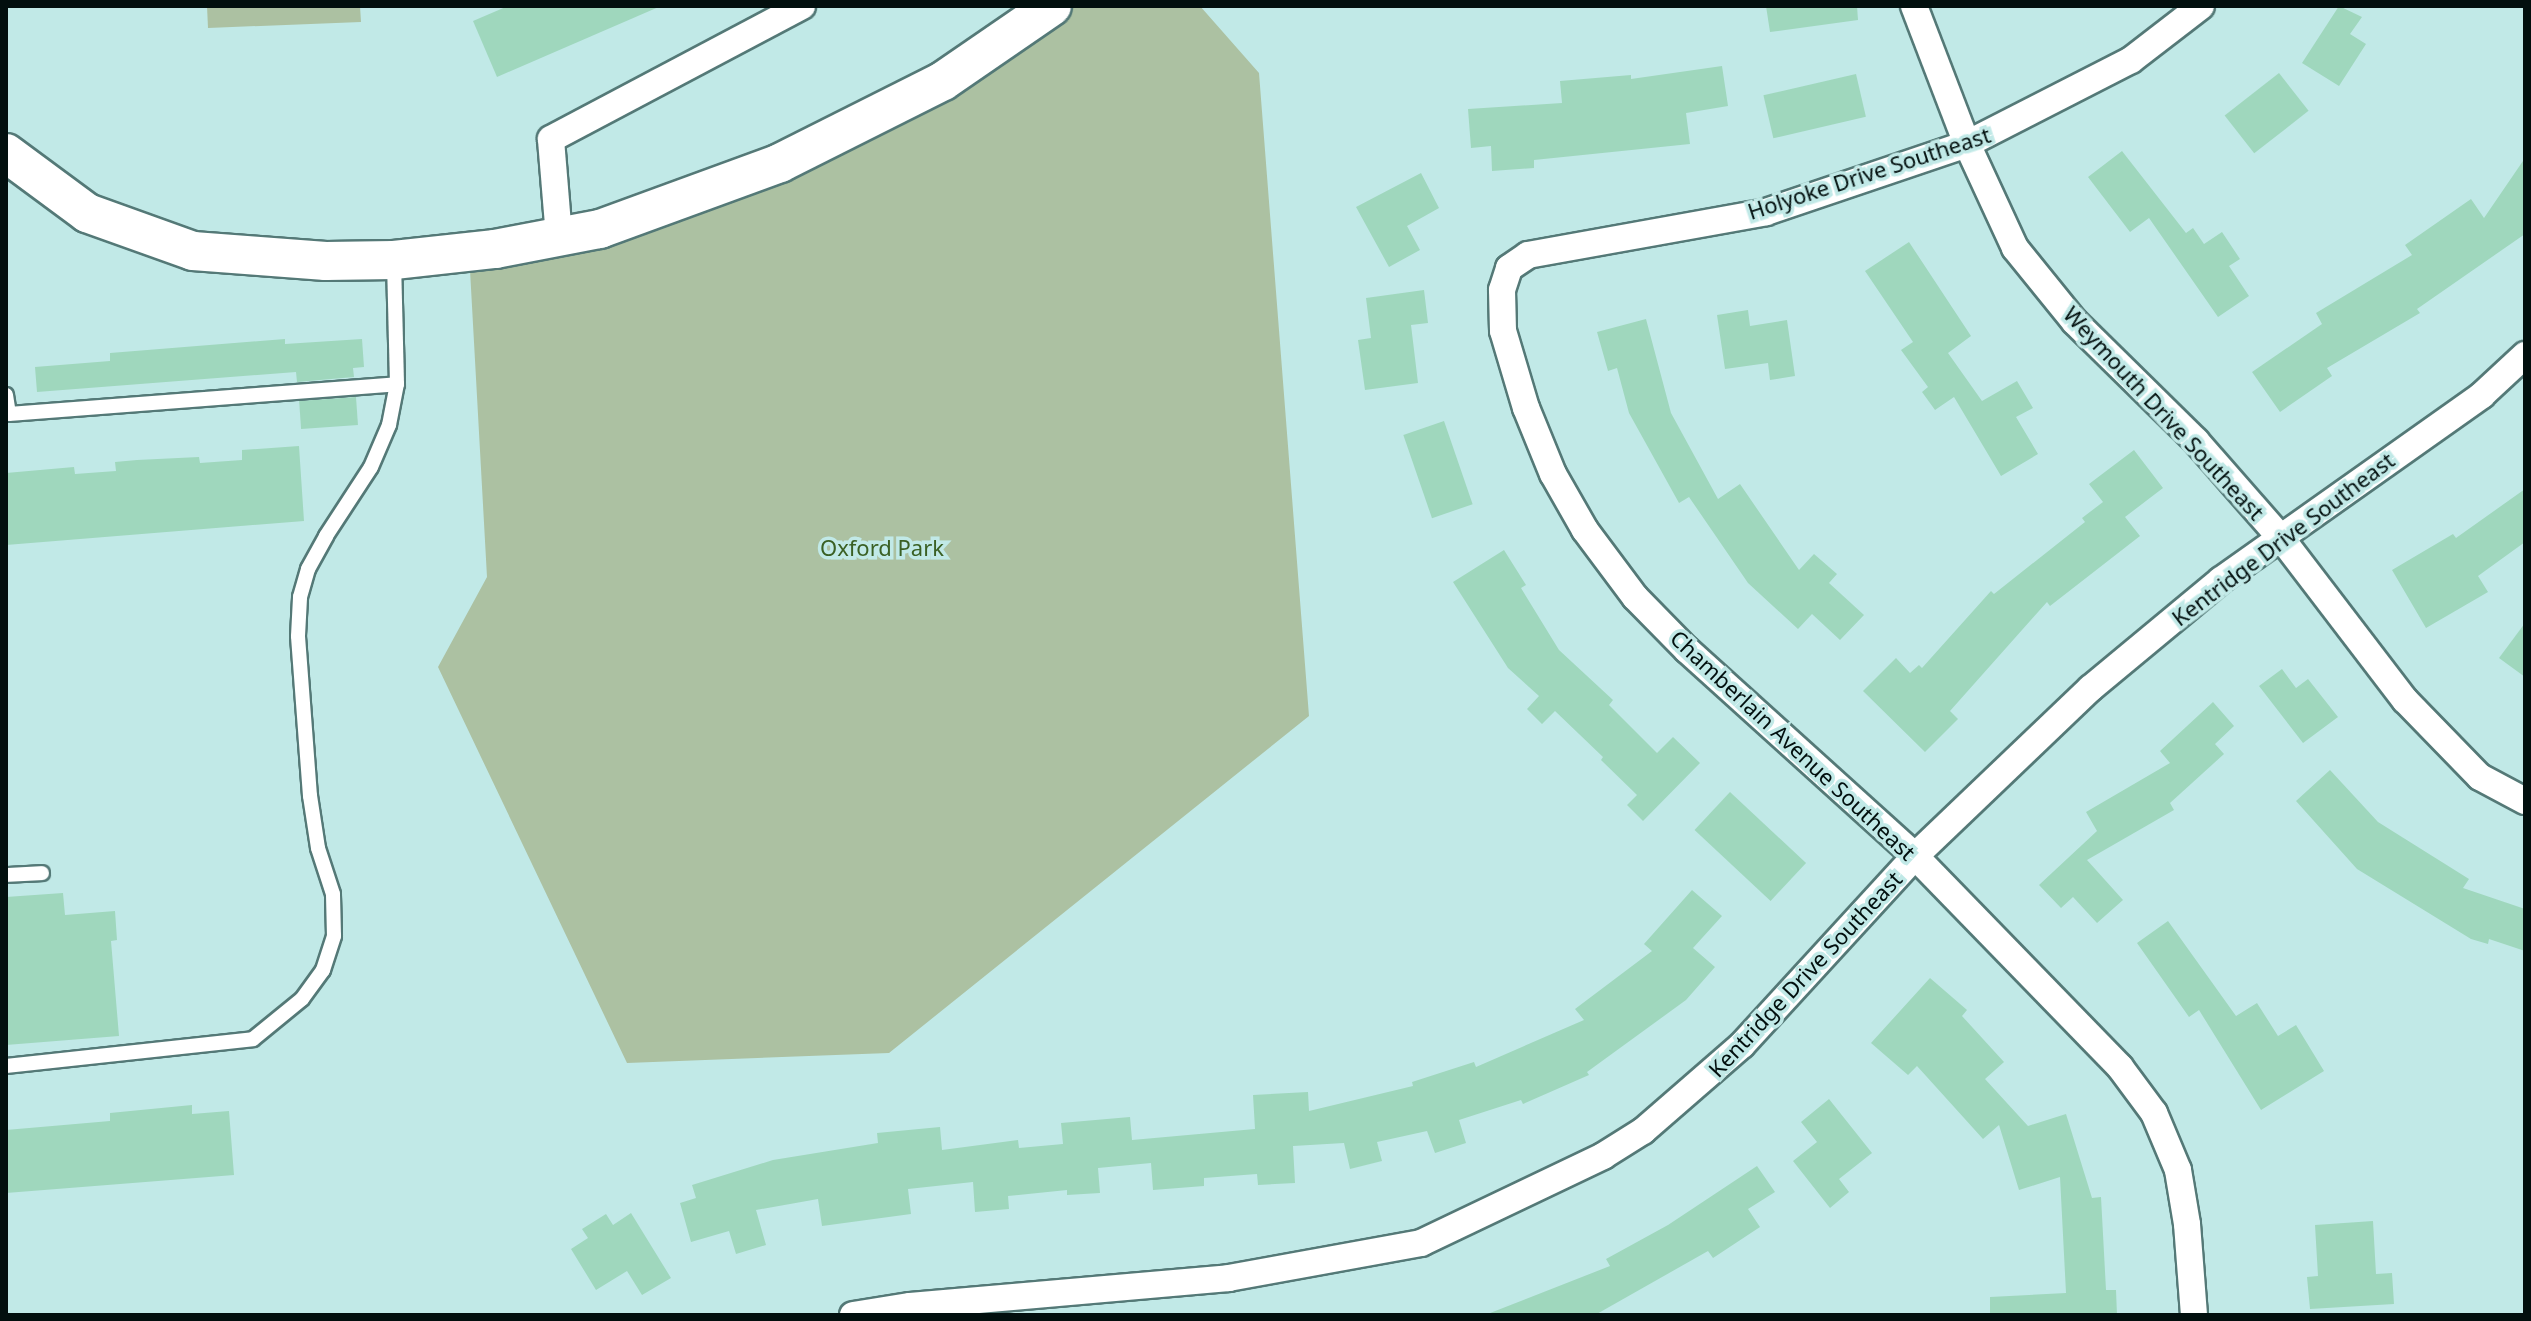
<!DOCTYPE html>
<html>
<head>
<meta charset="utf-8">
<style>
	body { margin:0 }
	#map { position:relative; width:2531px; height:1321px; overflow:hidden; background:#c1e9e7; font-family:"Noto Sans",sans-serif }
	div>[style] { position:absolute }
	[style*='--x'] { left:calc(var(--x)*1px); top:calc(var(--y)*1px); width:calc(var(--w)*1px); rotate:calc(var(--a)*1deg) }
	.green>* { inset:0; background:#acc1a2 }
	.building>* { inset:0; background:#9fd7bd; transform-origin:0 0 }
	.roads { filter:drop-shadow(2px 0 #547977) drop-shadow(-2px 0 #547977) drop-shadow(0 2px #547977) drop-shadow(0 -2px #547977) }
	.lane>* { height:14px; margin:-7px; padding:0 7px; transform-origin:7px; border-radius:7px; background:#fff }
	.street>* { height:26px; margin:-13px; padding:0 13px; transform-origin:13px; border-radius:13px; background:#fff }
	.secondary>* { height:38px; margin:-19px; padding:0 19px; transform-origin:19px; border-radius:19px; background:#fff }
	span { translate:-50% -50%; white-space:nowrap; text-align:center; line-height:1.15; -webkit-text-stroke:7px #c1e9e7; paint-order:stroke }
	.street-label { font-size:22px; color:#020f0e }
	.park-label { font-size:22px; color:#3a6024 }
	.frame { position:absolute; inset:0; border:8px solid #020f0e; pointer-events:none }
</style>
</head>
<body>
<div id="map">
	<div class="green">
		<div style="clip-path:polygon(207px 6px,360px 6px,361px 22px,208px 28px)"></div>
		<div style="clip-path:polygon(1052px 6px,1200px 6px,1259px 73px,1309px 716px,889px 1053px,627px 1063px,438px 667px,487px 577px,469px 252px,780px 163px)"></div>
	</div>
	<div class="building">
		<div style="clip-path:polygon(508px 6px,661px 6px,497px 77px,473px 21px)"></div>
		<div style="clip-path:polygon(1766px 6px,1857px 6px,1858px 20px,1770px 32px)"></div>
		<div style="clip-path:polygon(2339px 6px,2362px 17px,2350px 34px,2366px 44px,2339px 86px,2302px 63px)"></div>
		<div style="clip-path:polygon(1722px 66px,1728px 106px,1686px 113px,1690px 144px,1534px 160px,1534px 168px,1492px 171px,1491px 146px,1471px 148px,1468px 109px,1562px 103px,1560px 81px,1631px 75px,1631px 79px)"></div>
		<div style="left:2279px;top:73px;width:48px;height:69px;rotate:52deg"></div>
		<div style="left:1856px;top:74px;width:44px;height:95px;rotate:77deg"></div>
		<div style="clip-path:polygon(2122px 151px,2186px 233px,2193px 228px,2204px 244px,2222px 232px,2240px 259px,2229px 266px,2249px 296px,2218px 317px,2149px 218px,2130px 232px,2088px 177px)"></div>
		<div style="clip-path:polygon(2525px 158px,2525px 234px,2417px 309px,2420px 313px,2327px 368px,2332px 376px,2280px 412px,2252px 372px,2322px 324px,2316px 313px,2412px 255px,2405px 245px,2471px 199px,2484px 218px)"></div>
		<div style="clip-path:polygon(1421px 173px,1439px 208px,1407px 226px,1420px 250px,1389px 267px,1356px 207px)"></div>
		<div style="clip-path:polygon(1909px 242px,1971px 336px,1948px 353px,1982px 401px,2017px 381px,2033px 408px,2016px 417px,2038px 454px,2001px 476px,1954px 397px,1935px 410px,1922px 392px,1928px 387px,1901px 350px,1913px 342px,1865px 271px)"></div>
		<div style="clip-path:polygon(1424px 290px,1428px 323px,1411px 325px,1418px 383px,1365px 390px,1358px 340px,1371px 338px,1366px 298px)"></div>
		<div style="clip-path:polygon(1748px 310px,1750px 326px,1787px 320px,1795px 376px,1770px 380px,1768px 363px,1725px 369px,1717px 315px)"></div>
		<div style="clip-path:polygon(1646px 319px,1671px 413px,1718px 499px,1740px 484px,1799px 570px,1814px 554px,1837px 574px,1829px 583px,1864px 615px,1840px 640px,1812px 614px,1798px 629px,1748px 583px,1689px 497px,1679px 503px,1629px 413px,1617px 368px,1608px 371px,1597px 332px)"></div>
		<div style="clip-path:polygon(285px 339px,285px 344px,362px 339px,364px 367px,353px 368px,354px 377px,297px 382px,296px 372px,37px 392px,35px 367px,110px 361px,110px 353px)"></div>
		<div style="left:356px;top:397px;width:28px;height:57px;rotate:86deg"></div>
		<div style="left:1444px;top:421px;width:88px;height:43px;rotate:71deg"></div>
		<div style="clip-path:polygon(299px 446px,304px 521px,6px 545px,6px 473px,74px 467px,75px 474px,116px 471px,115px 462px,137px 460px,199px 457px,200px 463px,242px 460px,242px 450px)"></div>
		<div style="clip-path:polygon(2134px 450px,2163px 488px,2125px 517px,2140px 536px,2050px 606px,2047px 602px,1950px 711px,1958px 719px,1925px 752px,1863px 691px,1896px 658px,1910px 673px,1919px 665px,1922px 668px,1991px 591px,1994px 594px,2085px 522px,2082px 518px,2103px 502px,2089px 484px)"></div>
		<div style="clip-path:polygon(2525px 489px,2525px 542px,2478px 576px,2488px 592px,2426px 628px,2392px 570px,2453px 534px,2456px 538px)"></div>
		<div style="clip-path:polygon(1504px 550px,1526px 585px,1521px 588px,1559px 650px,1613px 700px,1609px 705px,1657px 753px,1673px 737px,1700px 763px,1643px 821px,1627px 805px,1637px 795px,1601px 760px,1603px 757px,1555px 711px,1542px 724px,1527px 709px,1539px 696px,1508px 668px,1453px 582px)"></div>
		<div style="clip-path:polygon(2525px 623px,2525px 677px,2499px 658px)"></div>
		<div style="clip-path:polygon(2282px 669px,2296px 688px,2308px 679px,2338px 717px,2303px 743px,2259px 686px)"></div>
		<div style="clip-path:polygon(2213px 702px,2234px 726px,2215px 744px,2224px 754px,2170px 803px,2174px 810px,2087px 860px,2123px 900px,2097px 923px,2073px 897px,2061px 908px,2039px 885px,2097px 831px,2086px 812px,2170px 763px,2160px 751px)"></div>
		<div style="clip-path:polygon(2330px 770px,2378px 822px,2469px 879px,2463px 888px,2525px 909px,2525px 951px,2489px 939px,2488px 944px,2471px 939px,2357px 869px,2296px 801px)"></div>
		<div style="left:1730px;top:792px;width:104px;height:52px;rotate:43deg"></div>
		<div style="clip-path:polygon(1692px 890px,1722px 916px,1693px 948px,1715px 967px,1686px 1000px,1587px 1072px,1589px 1075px,1523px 1104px,1521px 1100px,1459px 1120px,1466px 1143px,1435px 1153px,1427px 1131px,1377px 1142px,1382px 1161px,1350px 1169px,1344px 1143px,1293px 1146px,1295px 1183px,1258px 1185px,1257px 1174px,1204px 1178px,1204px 1186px,1153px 1190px,1151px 1163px,1098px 1168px,1100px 1193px,1067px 1195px,1067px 1190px,1008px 1196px,1009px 1209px,975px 1212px,973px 1182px,908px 1189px,911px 1214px,822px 1226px,818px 1199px,756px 1210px,766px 1245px,736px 1254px,729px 1231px,691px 1242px,680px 1203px,696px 1198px,692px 1185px,773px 1160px,878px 1143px,877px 1133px,940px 1127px,942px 1150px,1018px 1140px,1019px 1148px,1063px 1144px,1061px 1123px,1130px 1117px,1132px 1140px,1255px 1129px,1253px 1095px,1308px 1092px,1309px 1111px,1413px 1086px,1412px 1082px,1474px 1062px,1476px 1067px,1584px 1020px,1575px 1009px,1652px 951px,1644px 944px)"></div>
		<div style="clip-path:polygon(63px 893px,65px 915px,115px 911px,117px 940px,111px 941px,119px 1036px,6px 1045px,6px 897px)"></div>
		<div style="clip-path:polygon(2168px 921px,2236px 1016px,2257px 1003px,2278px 1036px,2296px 1025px,2324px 1071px,2261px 1110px,2199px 1010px,2189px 1017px,2137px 943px)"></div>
		<div style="clip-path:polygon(1930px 978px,1967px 1010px,1962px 1016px,2004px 1062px,1985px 1079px,2028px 1126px,2066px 1114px,2092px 1198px,2101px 1197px,2106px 1290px,2116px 1290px,2117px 1315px,1990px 1315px,1990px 1297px,2066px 1293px,2060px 1177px,2019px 1190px,1999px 1125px,1983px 1139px,1917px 1066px,1908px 1075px,1871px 1043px)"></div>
		<div style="clip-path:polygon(1829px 1099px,1872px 1153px,1839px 1179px,1849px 1192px,1830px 1208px,1793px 1161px,1817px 1142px,1801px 1122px)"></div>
		<div style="clip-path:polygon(192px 1105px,192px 1114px,229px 1111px,234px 1175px,6px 1193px,6px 1130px,110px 1121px,110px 1113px)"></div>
		<div style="clip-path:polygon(1757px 1166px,1775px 1192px,1748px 1209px,1760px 1227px,1713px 1258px,1708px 1251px,1595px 1315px,1485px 1315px,1610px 1266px,1606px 1259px,1668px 1225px)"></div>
		<div style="clip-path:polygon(631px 1213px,671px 1278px,642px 1295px,627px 1271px,596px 1290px,571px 1249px,588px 1238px,582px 1229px,606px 1214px,613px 1225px)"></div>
		<div style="clip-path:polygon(2373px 1221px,2376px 1274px,2392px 1273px,2394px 1304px,2310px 1309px,2307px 1277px,2318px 1276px,2315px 1225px)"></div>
	</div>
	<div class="roads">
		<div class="lane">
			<div style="--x:6;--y:395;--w:19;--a:81"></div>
			<div style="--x:9;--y:414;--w:389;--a:-4.4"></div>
			<div style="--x:397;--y:384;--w:123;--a:-91.4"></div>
			<div style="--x:6;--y:875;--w:36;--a:-3"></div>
			<div style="--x:6;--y:1066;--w:248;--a:-6.2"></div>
			<div style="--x:253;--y:1039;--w:63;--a:-39.2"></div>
			<div style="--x:302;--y:999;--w:36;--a:-54"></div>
			<div style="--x:323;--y:970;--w:36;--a:-72"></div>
			<div style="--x:334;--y:936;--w:42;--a:-91.4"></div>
			<div style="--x:333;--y:894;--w:48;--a:-108.1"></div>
			<div style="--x:318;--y:848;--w:53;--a:-98.7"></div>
			<div style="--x:310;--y:796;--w:160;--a:-94.3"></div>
			<div style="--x:298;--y:636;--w:39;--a:-87"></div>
			<div style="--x:300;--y:597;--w:29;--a:-74"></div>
			<div style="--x:308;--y:569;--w:38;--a:-61"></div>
			<div style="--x:326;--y:536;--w:82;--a:-56.9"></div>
			<div style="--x:371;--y:467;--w:46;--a:-66.8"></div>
			<div style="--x:389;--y:425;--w:42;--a:-79"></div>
		</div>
		<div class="street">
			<div style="--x:1914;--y:6;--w:148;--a:69"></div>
			<div style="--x:1967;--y:144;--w:115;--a:65.2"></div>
			<div style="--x:2015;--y:248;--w:95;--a:51"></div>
			<div style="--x:2075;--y:322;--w:170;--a:44.5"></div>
			<div style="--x:2196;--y:441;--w:129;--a:48.8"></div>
			<div style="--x:2281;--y:538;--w:204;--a:52.6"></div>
			<div style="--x:2405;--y:700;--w:107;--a:45.8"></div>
			<div style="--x:2480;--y:777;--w:51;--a:28.1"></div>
			<div style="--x:559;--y:237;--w:98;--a:-94.7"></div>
			<div style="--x:551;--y:139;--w:284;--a:-27.9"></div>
			<div style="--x:853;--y:1315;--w:58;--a:-9"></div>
			<div style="--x:910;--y:1306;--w:320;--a:-5"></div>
			<div style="--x:1229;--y:1278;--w:195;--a:-10.3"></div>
			<div style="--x:1421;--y:1243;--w:202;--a:-25.5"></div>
			<div style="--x:1603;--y:1156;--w:47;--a:-32"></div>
			<div style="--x:1643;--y:1131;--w:131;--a:-41"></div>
			<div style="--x:1742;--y:1045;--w:256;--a:-47.5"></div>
			<div style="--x:1915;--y:856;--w:243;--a:-43.7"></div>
			<div style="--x:2091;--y:688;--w:169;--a:-39.7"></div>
			<div style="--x:2221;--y:580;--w:320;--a:-35.3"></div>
			<div style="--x:2482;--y:395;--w:59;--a:-42.9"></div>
			<div style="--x:2194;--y:1315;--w:91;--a:-94.4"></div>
			<div style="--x:2187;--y:1224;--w:55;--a:-99.5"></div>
			<div style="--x:2178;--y:1170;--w:62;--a:-112.8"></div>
			<div style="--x:2154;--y:1113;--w:57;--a:-126.5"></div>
			<div style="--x:2120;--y:1067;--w:294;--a:-134.2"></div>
			<div style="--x:1915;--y:856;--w:307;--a:-137.9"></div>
			<div style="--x:1687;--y:650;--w:74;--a:-134.5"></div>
			<div style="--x:1635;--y:597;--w:84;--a:-126.7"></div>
			<div style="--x:1585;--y:530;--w:64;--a:-119.7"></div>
			<div style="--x:1553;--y:474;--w:71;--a:-112.2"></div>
			<div style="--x:1526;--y:408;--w:80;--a:-106.6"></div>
			<div style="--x:1503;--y:331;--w:41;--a:-91.4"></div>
			<div style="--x:1502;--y:290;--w:23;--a:-72"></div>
			<div style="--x:1509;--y:268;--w:23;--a:-34"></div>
			<div style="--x:1528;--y:255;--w:242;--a:-10.2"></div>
			<div style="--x:1766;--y:212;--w:212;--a:-18.7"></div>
			<div style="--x:1967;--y:144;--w:184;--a:-27.1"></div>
			<div style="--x:2131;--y:60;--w:88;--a:-37.6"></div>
		</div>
		<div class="secondary">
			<div style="--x:6;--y:153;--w:101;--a:36.5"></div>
			<div style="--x:87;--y:213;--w:113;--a:19.7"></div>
			<div style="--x:193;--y:251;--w:133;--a:4.3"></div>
			<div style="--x:326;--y:261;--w:68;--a:-0.8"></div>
			<div style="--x:394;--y:260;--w:102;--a:-6.2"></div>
			<div style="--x:495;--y:249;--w:107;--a:-10.8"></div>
			<div style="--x:600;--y:229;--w:192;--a:-20.1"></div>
			<div style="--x:780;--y:163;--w:182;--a:-26.7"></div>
			<div style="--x:943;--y:81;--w:132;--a:-34.5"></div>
		</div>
	</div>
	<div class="street-label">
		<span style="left:1869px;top:173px;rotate:-18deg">Holyoke Drive Southeast</span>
		<span style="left:2164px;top:413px;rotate:47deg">Weymouth Drive Southeast</span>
		<span style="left:2283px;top:539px;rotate:-37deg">Kentridge Drive Southeast</span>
		<span style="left:1793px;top:745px;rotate:43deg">Chamberlain Avenue Southeast</span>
		<span style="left:1805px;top:974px;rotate:-47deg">Kentridge Drive Southeast</span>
	</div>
	<div class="park-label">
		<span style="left:882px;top:548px">Oxford Park</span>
	</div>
	<div class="frame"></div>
</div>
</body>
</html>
